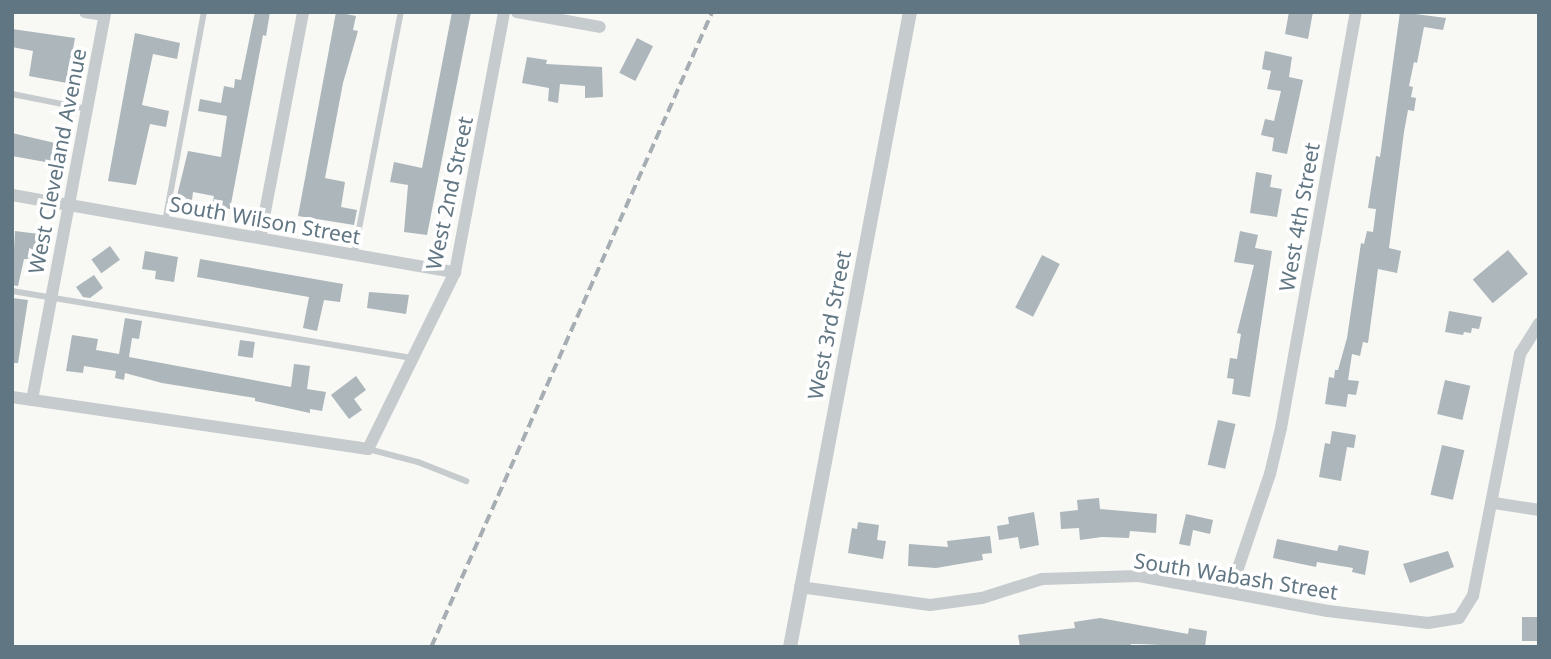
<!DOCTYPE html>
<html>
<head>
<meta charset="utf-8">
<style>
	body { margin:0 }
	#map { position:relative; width:1551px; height:659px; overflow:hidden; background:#f8f8f5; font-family:"Noto Sans",sans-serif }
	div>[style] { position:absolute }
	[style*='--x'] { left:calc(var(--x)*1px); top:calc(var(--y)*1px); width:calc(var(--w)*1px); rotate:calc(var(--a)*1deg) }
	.building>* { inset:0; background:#acb6bb; transform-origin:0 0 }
	.service>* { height:6px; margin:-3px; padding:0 3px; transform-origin:3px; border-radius:3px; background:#c6cbce }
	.minor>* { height:12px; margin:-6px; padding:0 6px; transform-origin:6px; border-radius:6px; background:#c6cbce }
	.tertiary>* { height:14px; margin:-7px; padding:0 7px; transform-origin:7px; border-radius:7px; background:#c6cbce }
	.rail>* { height:3.5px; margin-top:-1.75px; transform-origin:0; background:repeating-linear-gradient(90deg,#a6aeb3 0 10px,transparent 0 15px) }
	span { translate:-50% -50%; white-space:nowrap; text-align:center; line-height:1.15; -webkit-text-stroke:7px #fff; paint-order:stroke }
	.street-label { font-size:21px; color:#617683 }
	.frame { position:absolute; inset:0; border:14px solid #617683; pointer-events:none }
</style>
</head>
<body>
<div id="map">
	<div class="building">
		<div style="clip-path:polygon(255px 12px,270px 12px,266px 36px,263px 35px,230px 209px,212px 206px,214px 196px,193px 192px,192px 200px,177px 196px,188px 151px,221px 157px,227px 116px,198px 111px,200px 99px,221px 103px,224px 86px,234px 88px,235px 79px,241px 80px)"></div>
		<div style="clip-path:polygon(336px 12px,356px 16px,353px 30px,358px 31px,343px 83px,325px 178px,345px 182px,341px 207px,357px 210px,354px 225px,298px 216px)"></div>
		<div style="clip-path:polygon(452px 12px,471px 12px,427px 235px,404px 232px,408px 185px,390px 182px,394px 162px,422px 168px)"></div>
		<div style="clip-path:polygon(1289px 12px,1313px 12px,1308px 39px,1285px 34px)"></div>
		<div style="clip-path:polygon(1400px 12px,1446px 18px,1443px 30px,1424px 27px,1417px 63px,1414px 62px,1409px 86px,1413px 87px,1411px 97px,1416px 98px,1414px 111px,1408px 110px,1404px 132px,1389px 248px,1401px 251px,1397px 273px,1378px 269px,1368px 343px,1363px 342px,1360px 356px,1352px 354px,1348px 380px,1359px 381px,1356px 395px,1348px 394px,1346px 407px,1325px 404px,1329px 377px,1334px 378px,1335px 370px,1338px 370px,1347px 338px,1361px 243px,1364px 244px,1367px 231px,1373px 232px,1376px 209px,1368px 208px,1376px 156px,1380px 157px)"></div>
		<div style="clip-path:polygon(12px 29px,75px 38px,67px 83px,29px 76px,33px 51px,12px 47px)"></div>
		<div style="clip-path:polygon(135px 33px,180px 43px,177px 59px,153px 54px,142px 105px,169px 111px,166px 127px,150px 124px,136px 185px,108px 181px)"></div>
		<div style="left:637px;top:38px;width:18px;height:39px;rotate:27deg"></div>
		<div style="clip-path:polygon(1265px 51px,1292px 57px,1289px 77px,1303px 80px,1287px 154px,1272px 151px,1274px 138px,1261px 135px,1265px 119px,1274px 121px,1281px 91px,1267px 89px,1271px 71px,1262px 69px)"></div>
		<div style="clip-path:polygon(527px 57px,547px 60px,546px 64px,602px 67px,603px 97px,585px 98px,585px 86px,560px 84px,558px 103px,548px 101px,549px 88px,522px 83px)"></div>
		<div style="clip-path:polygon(12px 133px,55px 143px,51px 163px,12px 156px)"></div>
		<div style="clip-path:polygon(1256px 172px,1272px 175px,1270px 187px,1282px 189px,1277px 217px,1250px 213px)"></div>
		<div style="clip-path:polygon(15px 231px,39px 234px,35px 260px,24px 259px,18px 286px,12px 285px)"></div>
		<div style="clip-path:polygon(1240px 231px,1258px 235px,1255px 248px,1272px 251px,1250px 397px,1232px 394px,1234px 379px,1227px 378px,1230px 358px,1237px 359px,1241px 334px,1237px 333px,1254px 265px,1234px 262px)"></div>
		<div style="left:110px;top:246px;width:17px;height:23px;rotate:54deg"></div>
		<div style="left:1508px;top:250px;width:31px;height:46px;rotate:50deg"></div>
		<div style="clip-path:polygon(145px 251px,178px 257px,174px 282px,155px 279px,156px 271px,142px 269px)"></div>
		<div style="left:1042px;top:255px;width:20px;height:59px;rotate:27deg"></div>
		<div style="clip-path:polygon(200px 259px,343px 284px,340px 302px,324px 300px,317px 331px,303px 328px,309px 297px,197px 277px)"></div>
		<div style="clip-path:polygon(94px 275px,103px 288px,90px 298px,83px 297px,76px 287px)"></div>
		<div style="clip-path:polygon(369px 292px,409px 295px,406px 314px,367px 308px)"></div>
		<div style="clip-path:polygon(12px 298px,28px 300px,18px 363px,12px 363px)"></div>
		<div style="clip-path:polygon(1449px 311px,1482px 317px,1479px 329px,1472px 328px,1471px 333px,1464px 332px,1463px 335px,1445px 332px)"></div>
		<div style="clip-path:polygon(125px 318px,142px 321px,139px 339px,132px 338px,129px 357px,291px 387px,294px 364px,310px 366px,307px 389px,326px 392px,322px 411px,310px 409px,310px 413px,255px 401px,255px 398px,162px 383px,125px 373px,124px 380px,115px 378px,116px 371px,84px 366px,83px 373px,66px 371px,72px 335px,98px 339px,96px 350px,119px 354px)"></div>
		<div style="left:240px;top:340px;width:15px;height:16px;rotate:8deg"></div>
		<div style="clip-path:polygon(356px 376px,366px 390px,354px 399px,362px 410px,349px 419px,331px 395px)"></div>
		<div style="left:1445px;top:380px;width:26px;height:35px;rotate:13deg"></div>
		<div style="left:1218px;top:420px;width:18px;height:46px;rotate:13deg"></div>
		<div style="clip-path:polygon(1332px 431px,1356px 435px,1354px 448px,1347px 447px,1341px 481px,1319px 477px,1325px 443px,1330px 444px)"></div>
		<div style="left:1442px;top:445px;width:23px;height:51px;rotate:13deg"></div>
		<div style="clip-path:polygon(1099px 498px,1100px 509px,1157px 514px,1156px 533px,1130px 531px,1129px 538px,1102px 537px,1080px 540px,1079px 528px,1061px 529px,1060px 512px,1078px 510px,1077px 500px)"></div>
		<div style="clip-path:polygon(1034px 512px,1039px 545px,1020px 549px,1018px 537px,999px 540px,997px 526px,1009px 524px,1008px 517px)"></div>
		<div style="clip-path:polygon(1186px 514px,1213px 520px,1210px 534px,1193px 530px,1190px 546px,1179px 544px)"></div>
		<div style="clip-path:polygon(858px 522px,879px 525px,877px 540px,886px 541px,883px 559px,848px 553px,852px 528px,857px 529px)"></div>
		<div style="clip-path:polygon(990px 536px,992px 553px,982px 554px,983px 560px,936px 568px,908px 566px,909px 544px,948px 547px,947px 541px)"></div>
		<div style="clip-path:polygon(1277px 539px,1337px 551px,1339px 545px,1369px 551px,1365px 575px,1352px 572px,1353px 568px,1317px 562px,1316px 567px,1273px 558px)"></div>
		<div style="clip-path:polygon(1448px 551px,1454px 567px,1410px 583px,1403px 564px)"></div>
		<div style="left:1522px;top:617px;width:17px;height:24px"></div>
		<div style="clip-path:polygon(1100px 618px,1188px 634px,1189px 628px,1207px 631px,1205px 647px,1139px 644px,1131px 644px,1130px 647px,1020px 647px,1018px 635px,1075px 628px,1074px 622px)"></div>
	</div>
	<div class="service">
		<div style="--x:12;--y:94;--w:76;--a:11.3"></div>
		<div style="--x:165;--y:222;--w:214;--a:-79.5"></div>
		<div style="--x:354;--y:255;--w:248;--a:-79.1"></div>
		<div style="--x:12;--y:291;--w:407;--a:9.5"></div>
		<div style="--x:368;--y:449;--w:52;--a:14.6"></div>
		<div style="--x:418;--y:462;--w:52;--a:21.6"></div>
	</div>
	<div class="minor">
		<div style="--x:85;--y:12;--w:19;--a:9"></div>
		<div style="--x:517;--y:12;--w:84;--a:10.2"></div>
		<div style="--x:12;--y:195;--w:450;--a:9.9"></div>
		<div style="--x:260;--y:238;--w:230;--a:-79.2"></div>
		<div style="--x:12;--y:397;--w:360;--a:8.3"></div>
		<div style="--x:368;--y:449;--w:197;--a:-63.8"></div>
		<div style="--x:455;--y:272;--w:265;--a:-79.3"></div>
		<div style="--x:32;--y:400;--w:395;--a:-79.3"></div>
		<div style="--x:1494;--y:503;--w:46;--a:8.8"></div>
		<div style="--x:800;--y:587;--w:131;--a:7.9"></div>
		<div style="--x:930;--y:605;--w:52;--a:-7.7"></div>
		<div style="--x:982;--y:598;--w:63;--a:-17.6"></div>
		<div style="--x:1042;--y:579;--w:97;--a:-1.8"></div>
		<div style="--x:1139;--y:576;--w:192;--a:10.5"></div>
		<div style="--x:1328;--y:611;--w:101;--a:6.8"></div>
		<div style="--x:1428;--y:623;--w:31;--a:-9"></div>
		<div style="--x:1459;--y:618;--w:26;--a:-58"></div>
		<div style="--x:1473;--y:596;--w:247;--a:-79"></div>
		<div style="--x:1520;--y:354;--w:36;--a:-58"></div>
		<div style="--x:1230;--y:592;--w:125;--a:-71.3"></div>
		<div style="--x:1270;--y:474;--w:47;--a:-76.6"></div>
		<div style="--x:1281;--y:428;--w:423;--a:-79.8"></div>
	</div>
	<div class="tertiary">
		<div style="--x:790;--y:647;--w:646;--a:-79.3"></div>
	</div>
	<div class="rail">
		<div style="--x:431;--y:647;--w:694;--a:-66.13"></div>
	</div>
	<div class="street-label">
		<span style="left:57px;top:161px;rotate:-79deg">West Cleveland Avenue</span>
		<span style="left:449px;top:193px;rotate:-78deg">West 2nd Street</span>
		<span style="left:1299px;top:217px;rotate:-80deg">West 4th Street</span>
		<span style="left:265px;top:220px;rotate:10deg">South Wilson Street</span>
		<span style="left:829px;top:325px;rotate:-79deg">West 3rd Street</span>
		<span style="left:1236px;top:576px;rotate:9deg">South Wabash Street</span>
	</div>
	<div class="frame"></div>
</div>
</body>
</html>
